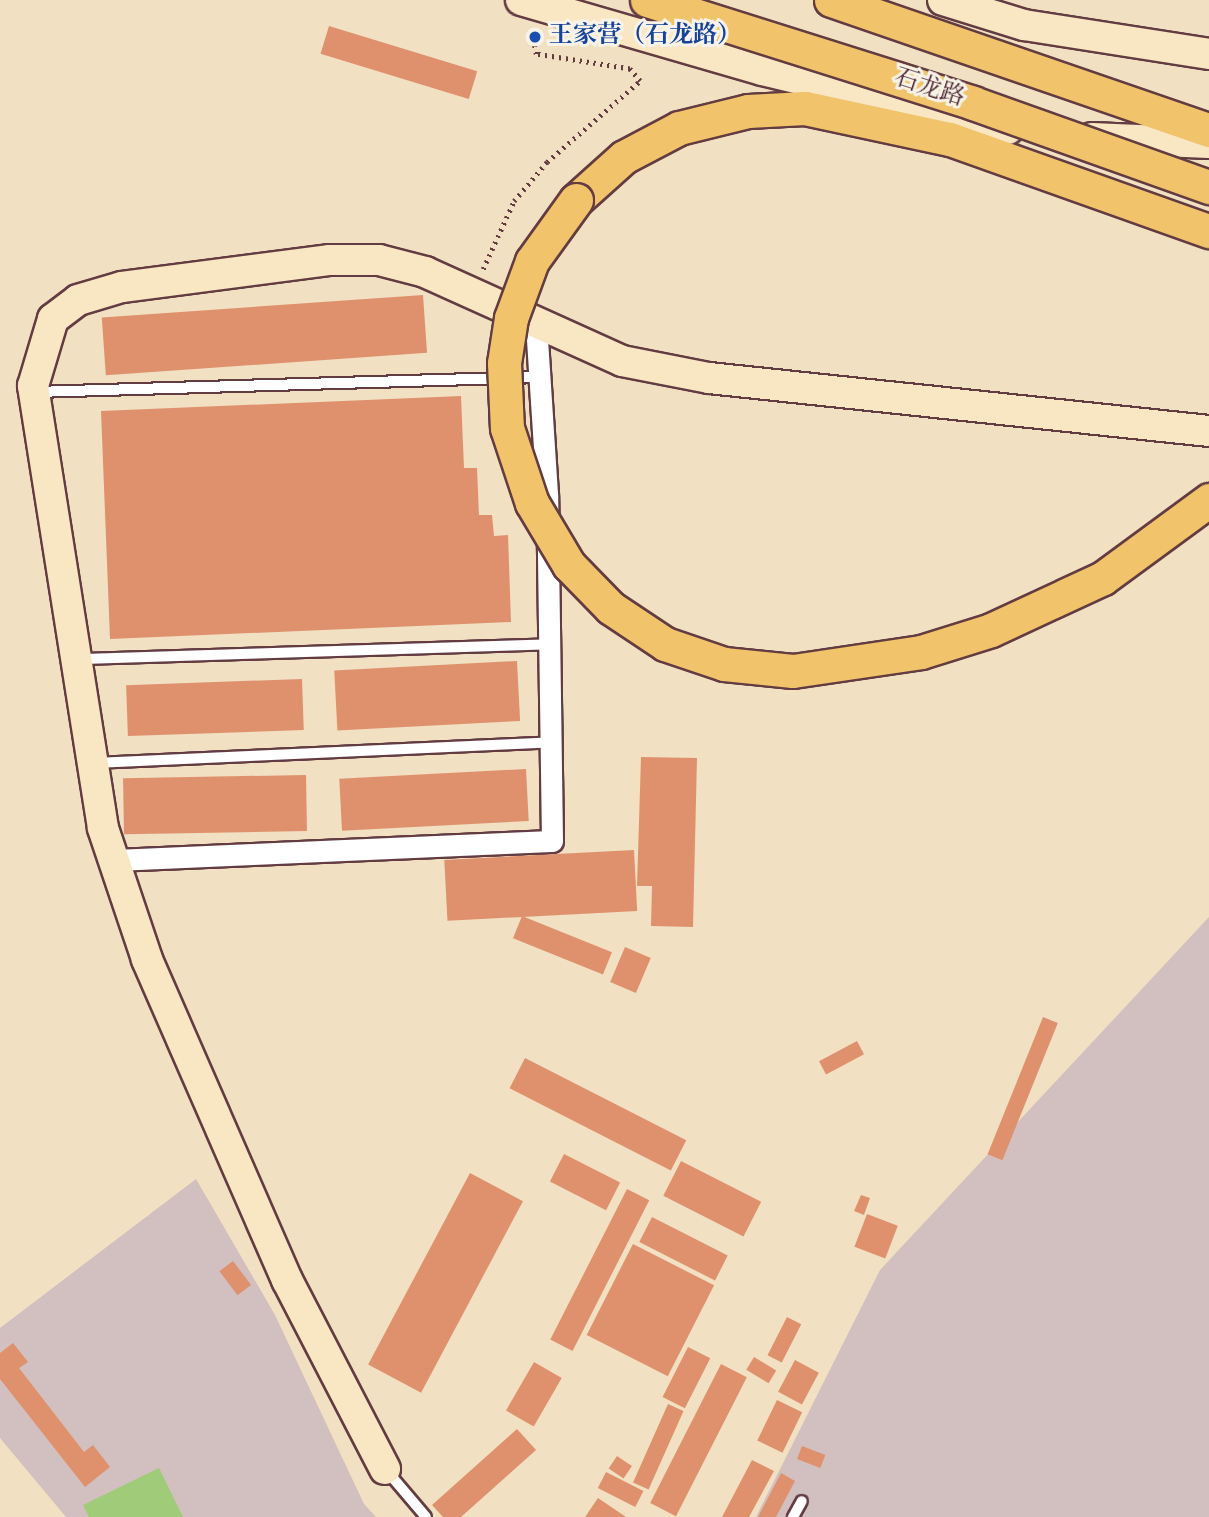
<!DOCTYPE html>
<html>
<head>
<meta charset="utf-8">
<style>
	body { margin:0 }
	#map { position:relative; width:1209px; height:1517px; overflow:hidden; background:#f1e0c2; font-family:"Old Standard TT","Noto Serif SC",serif }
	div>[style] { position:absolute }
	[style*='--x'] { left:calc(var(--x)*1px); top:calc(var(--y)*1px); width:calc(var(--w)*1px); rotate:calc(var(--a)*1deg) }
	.industrial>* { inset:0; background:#d2bfbf }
	.green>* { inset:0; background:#a0cb78 }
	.building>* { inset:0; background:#df916e; transform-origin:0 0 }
	.path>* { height:4.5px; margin-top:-2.25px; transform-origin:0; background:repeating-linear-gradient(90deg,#633c42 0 2px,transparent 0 7px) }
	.roads { filter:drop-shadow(2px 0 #633c42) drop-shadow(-2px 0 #633c42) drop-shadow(0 2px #633c42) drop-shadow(0 -2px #633c42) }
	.lane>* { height:10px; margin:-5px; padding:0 5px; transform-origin:5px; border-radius:5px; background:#fff }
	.street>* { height:21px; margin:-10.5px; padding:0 10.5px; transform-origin:10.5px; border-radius:10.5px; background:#fff }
	.secondary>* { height:30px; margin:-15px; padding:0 15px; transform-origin:15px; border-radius:15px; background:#f9e7c3 }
	.primary>* { height:33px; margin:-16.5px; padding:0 16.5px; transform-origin:16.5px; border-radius:16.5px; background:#f1c36a }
	.bridges { filter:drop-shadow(2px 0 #633c42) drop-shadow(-2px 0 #633c42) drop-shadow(0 2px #633c42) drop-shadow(0 -2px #633c42) }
	.primary-bridge>* { height:33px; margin:-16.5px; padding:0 16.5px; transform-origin:16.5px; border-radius:16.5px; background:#f1c36a }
	.dots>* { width:19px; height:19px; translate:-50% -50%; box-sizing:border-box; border:4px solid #f7f3e8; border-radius:50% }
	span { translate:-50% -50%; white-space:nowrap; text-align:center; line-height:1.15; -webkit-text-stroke:6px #f7f3e8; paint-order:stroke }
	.transit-label { font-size:24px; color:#164399; font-weight:700 }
	.left { translate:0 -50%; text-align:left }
	.street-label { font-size:24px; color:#4a1f2b }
</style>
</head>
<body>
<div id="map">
	<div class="industrial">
		<div style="clip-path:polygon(1209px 917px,1209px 1517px,756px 1517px,880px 1270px)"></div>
		<div style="clip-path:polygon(196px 1179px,275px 1315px,364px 1504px,376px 1517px,66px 1517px,0 1438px,0 1328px)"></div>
	</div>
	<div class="green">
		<div style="clip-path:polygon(159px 1468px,183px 1517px,89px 1517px,83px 1505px)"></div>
	</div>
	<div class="building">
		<div style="left:329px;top:26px;width:155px;height:29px;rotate:17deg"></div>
		<div style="left:423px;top:295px;width:58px;height:322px;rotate:86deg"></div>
		<div style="clip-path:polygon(461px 396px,464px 468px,477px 468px,479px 515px,492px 515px,494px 536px,508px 535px,511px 622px,110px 639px,101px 411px)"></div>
		<div style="left:517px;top:661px;width:60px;height:183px;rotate:87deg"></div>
		<div style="left:302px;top:679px;width:51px;height:176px;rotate:88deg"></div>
		<div style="clip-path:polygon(641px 757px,697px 758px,693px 927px,651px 926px,652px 886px,637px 886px)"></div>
		<div style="left:526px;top:769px;width:52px;height:187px;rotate:87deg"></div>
		<div style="left:306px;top:775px;width:56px;height:183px;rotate:89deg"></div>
		<div style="left:634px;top:850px;width:61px;height:190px;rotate:87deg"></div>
		<div style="left:522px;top:916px;width:97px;height:24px;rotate:22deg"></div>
		<div style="left:625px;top:947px;width:28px;height:38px;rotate:23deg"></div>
		<div style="left:1043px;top:1017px;width:16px;height:148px;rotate:22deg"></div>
		<div style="left:857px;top:1041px;width:15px;height:43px;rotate:62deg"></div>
		<div style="left:525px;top:1058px;width:181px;height:34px;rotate:27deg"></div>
		<div style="left:564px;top:1154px;width:63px;height:31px;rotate:27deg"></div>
		<div style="left:681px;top:1161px;width:90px;height:39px;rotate:27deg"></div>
		<div style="left:470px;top:1173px;width:60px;height:217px;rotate:28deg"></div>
		<div style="left:627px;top:1189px;width:25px;height:169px;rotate:27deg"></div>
		<div style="clip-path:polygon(861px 1195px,870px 1198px,864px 1215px,854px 1211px)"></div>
		<div style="left:867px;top:1214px;width:33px;height:35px;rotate:21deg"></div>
		<div style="left:652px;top:1217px;width:85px;height:28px;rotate:27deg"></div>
		<div style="left:633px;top:1244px;width:91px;height:102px;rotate:27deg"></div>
		<div style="left:233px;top:1261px;width:30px;height:17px;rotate:53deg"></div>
		<div style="left:787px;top:1317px;width:16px;height:43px;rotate:27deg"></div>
		<div style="clip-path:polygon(13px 1343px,28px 1362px,19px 1368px,84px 1452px,93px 1445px,110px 1467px,85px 1487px,0 1379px,0 1353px)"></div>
		<div style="left:688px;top:1347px;width:25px;height:56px;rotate:27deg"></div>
		<div style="left:754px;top:1357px;width:26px;height:15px;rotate:31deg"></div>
		<div style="left:795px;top:1360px;width:27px;height:36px;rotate:28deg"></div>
		<div style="left:534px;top:1362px;width:32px;height:56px;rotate:30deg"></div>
		<div style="left:721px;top:1364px;width:29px;height:156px;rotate:27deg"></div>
		<div style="left:777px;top:1400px;width:28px;height:45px;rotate:26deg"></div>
		<div style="left:668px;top:1404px;width:17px;height:86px;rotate:24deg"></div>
		<div style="clip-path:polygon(517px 1429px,536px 1450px,461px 1517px,443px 1517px,432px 1505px)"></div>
		<div style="left:802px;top:1446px;width:25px;height:14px;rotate:21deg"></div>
		<div style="left:617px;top:1456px;width:18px;height:15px;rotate:34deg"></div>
		<div style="clip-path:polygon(752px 1460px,774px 1471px,749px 1517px,722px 1517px)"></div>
		<div style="left:606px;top:1472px;width:42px;height:18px;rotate:27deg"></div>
		<div style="clip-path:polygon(781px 1473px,795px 1481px,776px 1517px,758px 1517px)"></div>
		<div style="clip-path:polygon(598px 1498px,626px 1517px,585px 1517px)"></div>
	</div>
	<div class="path">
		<div style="--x:483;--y:269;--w:75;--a:-65.5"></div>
		<div style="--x:514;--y:201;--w:51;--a:-49.8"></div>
		<div style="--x:547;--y:162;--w:123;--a:-41.1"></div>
		<div style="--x:640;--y:81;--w:16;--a:-130"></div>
		<div style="--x:630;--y:69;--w:95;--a:-170.9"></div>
		<div style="--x:536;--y:54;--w:21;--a:-101"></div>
	</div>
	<div class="roads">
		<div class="lane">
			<div style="--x:35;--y:392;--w:504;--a:-1.7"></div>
			<div style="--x:80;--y:659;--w:466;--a:-1.8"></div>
			<div style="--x:94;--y:763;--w:455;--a:-2.6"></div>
			<div style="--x:387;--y:1471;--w:60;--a:49.7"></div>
			<div style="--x:793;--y:1517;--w:18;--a:-61"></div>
		</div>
		<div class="street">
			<div style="--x:114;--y:860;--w:438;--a:-2.5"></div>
			<div style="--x:552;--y:841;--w:347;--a:-90.8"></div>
			<div style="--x:547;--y:494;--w:168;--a:-93.7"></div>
		</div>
		<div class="secondary">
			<div style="--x:521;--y:0;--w:251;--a:16.2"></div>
			<div style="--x:762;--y:70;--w:253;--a:13.5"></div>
			<div style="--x:943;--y:0;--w:85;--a:17.2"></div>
			<div style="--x:1024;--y:25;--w:187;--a:8.9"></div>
			<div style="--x:1092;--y:138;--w:117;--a:2.4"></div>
			<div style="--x:385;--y:1469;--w:213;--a:-117.4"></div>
			<div style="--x:287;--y:1280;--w:350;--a:-113.6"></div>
			<div style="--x:147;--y:959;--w:138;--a:-108.6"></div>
			<div style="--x:103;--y:828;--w:448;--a:-99"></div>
			<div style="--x:33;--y:386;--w:70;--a:-73.4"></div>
			<div style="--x:53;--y:319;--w:31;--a:-37"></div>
			<div style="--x:78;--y:300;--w:46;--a:-16.5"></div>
			<div style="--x:122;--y:287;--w:210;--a:-7.4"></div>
			<div style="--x:330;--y:260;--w:49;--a:0"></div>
			<div style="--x:379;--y:260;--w:48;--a:14.6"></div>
			<div style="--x:425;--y:272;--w:216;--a:24.3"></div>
			<div style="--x:622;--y:361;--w:89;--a:11.1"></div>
			<div style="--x:709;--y:378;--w:503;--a:6.05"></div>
		</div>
		<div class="primary">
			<div style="--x:831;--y:0;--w:400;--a:19"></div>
			<div style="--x:576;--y:200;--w:64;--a:-41.9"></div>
			<div style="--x:624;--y:157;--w:62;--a:-27.8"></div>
			<div style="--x:679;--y:128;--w:71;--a:-13.8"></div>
			<div style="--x:748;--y:111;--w:57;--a:-3"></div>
			<div style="--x:805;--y:108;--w:148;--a:12.1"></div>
			<div style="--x:950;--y:139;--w:275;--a:19.6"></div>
		</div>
	</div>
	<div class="bridges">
		<div class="primary-bridge">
			<div style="--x:647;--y:0;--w:342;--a:17.5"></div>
			<div style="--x:973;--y:103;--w:251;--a:19.6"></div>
			<div style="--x:576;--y:200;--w:75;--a:125.8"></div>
			<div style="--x:532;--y:261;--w:61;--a:110.2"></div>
			<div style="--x:511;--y:318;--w:46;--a:98.8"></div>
			<div style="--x:504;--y:363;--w:65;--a:87.4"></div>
			<div style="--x:507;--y:428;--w:79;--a:71.6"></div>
			<div style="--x:532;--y:503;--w:72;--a:59.2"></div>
			<div style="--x:569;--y:565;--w:60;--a:45.7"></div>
			<div style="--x:611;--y:608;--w:65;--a:33.7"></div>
			<div style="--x:665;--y:644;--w:62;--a:18.7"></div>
			<div style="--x:724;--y:664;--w:69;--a:5.8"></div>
			<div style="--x:793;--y:671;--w:129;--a:-8.4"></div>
			<div style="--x:921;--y:652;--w:73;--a:-17.4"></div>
			<div style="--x:991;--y:630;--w:123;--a:-24.9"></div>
			<div style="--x:1103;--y:578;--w:132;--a:-36.3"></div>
		</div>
	</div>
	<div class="dots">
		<div style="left:535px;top:37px;background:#1a4fb4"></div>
	</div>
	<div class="transit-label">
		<span class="left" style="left:549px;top:37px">王家营（石龙路）</span>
	</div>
	<div class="street-label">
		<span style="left:929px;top:89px;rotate:18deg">石龙路</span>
	</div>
</div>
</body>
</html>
